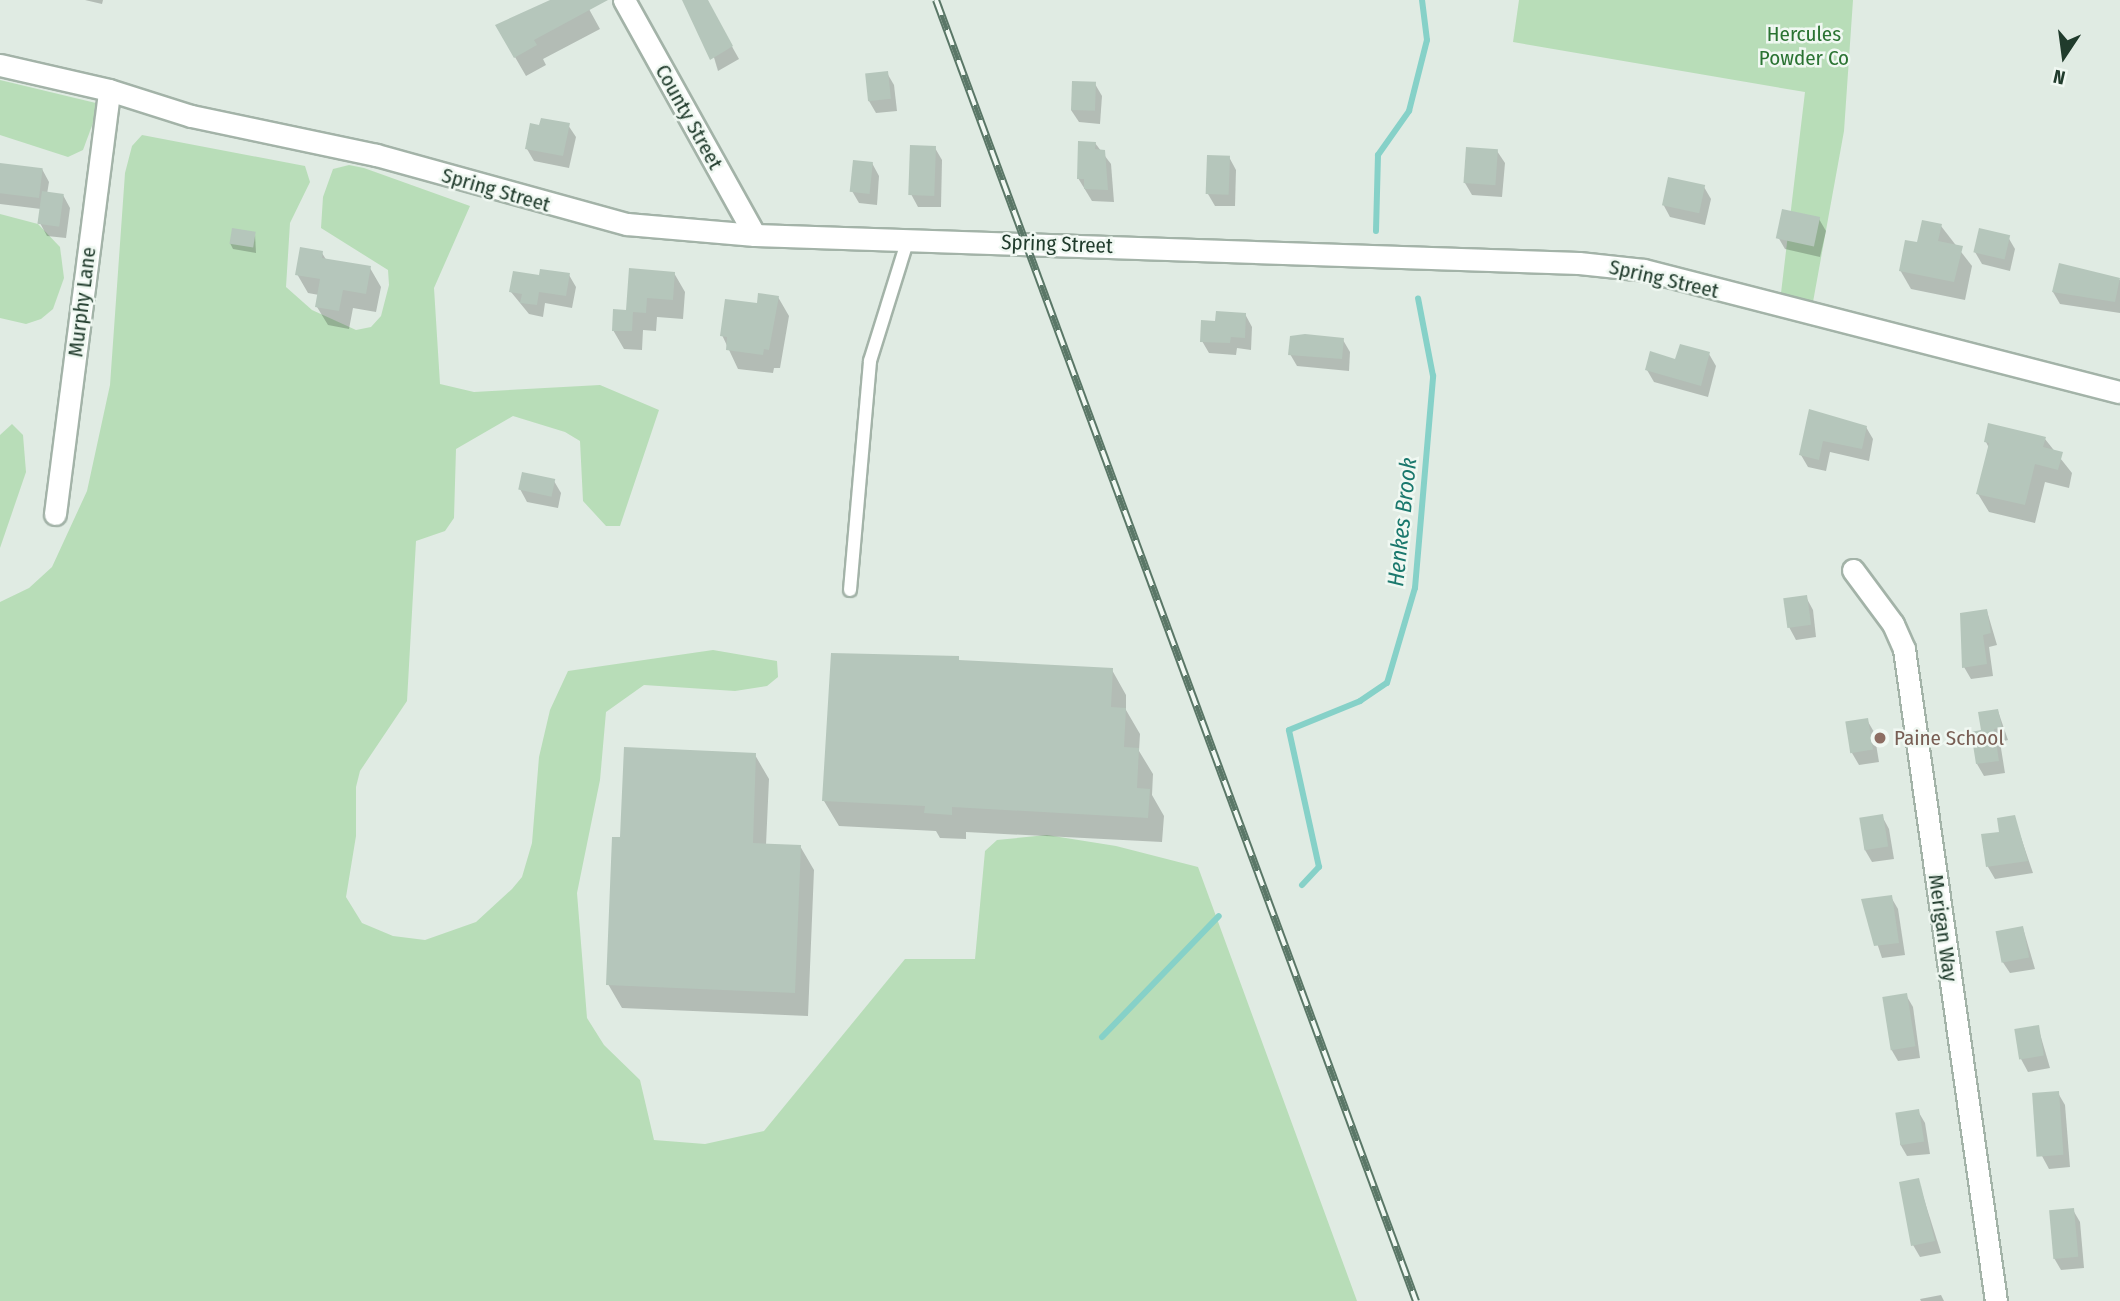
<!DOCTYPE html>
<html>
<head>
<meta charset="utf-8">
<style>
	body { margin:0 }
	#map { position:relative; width:2120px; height:1301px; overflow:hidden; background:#e0ebe3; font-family:"Fira Sans Condensed",sans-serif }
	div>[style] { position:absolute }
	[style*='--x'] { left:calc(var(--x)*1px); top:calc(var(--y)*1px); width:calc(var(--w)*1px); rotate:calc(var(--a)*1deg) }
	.green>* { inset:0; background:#b8ddb8 }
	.shadow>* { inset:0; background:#0003 }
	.stream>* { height:6px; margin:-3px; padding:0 3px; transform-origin:3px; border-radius:3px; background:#86d1c8 }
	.building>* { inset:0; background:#b5c6bb; transform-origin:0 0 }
	.roads { filter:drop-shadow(2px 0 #a3b3a8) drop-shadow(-2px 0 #a3b3a8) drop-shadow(0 2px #a3b3a8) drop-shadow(0 -2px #a3b3a8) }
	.lane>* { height:12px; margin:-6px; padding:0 6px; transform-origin:6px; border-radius:6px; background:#fff }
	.street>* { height:21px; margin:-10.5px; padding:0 10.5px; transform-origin:10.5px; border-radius:10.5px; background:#fff }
	.secondary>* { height:21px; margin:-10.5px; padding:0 10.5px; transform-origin:10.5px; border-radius:10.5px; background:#fff }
	.rail>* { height:8px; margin-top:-4px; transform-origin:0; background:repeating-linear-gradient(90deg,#f0f8f2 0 16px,#5a7767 0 32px); box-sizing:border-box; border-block:2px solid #5a7767 }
	.dots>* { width:19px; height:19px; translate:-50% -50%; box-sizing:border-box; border:4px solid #f0f8f2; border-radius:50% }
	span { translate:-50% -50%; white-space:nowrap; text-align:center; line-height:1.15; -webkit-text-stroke:5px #f0f8f2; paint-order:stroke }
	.park-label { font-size:21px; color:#2a7332 }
	.street-label { font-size:21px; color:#203b2c }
	.education-label { font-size:21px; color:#785e54 }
	.left { translate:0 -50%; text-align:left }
	.water-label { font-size:23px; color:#1a786d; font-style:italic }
	.north { position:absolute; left:2029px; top:21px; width:70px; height:70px; -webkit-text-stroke:5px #f0f8f2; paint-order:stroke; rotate:193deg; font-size:19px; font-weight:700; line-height:28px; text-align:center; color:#203b2c }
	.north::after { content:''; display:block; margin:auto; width:24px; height:32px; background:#203b2c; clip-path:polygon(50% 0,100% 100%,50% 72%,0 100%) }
</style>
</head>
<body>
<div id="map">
	<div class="green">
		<div style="clip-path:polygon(1519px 0,1853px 0,1844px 131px,1813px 302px,1781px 293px,1805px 92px,1513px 42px)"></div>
		<div style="clip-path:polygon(0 80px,100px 104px,83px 150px,68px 157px,0 135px)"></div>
		<div style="clip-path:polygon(142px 135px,305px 166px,310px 182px,290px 223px,286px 287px,312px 310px,356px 330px,371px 327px,381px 316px,389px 285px,388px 270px,321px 228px,323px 197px,333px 169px,349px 165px,364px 168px,470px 206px,434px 288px,440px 384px,474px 392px,600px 385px,659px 410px,620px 526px,606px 526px,583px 501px,580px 441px,565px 432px,513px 416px,456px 449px,454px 518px,445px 531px,416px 541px,407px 701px,360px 771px,356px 787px,356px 836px,346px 897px,362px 923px,393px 936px,425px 940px,476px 922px,512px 889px,522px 877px,532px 843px,539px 757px,550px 710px,568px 671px,713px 650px,777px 661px,778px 677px,767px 686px,735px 691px,644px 685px,606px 712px,600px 780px,577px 893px,587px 1018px,604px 1045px,640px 1080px,654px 1140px,705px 1144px,764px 1131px,905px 959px,975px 959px,985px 851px,997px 840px,1047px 835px,1116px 846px,1198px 867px,1357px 1301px,0 1301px,0 602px,29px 588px,52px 567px,87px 491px,110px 385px,125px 173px,132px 146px)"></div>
		<div style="clip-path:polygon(0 214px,38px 224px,60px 247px,64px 278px,53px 309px,41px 319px,26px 324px,0 318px)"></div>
		<div style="clip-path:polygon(12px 424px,23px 435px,26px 472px,0 548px,0 435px)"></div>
	</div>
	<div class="shadow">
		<div style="clip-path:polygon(85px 0,103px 0,102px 4px)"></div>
		<div style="clip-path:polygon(556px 0,584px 0,600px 29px,543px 59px,546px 65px,526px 76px,497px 26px)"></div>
		<div style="clip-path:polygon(697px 0,706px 0,739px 59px,718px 71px)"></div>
		<div style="clip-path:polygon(887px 73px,894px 85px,897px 111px,876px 113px,869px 101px)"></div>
		<div style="clip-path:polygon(1095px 84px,1102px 96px,1100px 124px,1079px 122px,1071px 110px)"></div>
		<div style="clip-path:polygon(568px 125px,576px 137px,569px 168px,534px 161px,527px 149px)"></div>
		<div style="clip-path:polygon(1095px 143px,1111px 164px,1114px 202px,1092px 201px,1078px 178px)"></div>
		<div style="clip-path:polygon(935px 148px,942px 160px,941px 207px,918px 207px,911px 194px)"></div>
		<div style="clip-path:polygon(1497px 151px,1505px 163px,1502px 197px,1472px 195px,1465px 183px)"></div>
		<div style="clip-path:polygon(1229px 157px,1236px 170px,1235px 206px,1215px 206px,1208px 194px)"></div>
		<div style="clip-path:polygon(872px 163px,879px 176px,877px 205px,859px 203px,852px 191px)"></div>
		<div style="clip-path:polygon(0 164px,42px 169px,49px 182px,47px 194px,63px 195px,70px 208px,66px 238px,47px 236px,40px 223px,41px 209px,0 204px)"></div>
		<div style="clip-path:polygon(1704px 187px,1711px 199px,1705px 225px,1670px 217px,1663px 204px)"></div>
		<div style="clip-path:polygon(1819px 219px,1826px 231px,1820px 257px,1785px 249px,1778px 237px)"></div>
		<div style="clip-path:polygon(1941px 226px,1972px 266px,1965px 300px,1911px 289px,1900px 270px,1918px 244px)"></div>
		<div style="clip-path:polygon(255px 234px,256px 253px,233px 249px,230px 243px)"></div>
		<div style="clip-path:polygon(2008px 237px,2015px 249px,2010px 271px,1982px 264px,1975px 252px)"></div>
		<div style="clip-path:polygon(322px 253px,327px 261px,370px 268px,381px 287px,376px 312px,353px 308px,349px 329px,328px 325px,317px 307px,319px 295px,308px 293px,297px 274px)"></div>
		<div style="clip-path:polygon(2060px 265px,2120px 280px,2120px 313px,2060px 304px,2053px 292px)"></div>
		<div style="clip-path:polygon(674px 273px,685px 292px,683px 319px,657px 317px,656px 331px,643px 330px,642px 350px,624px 349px,613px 330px,628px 311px)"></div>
		<div style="clip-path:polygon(569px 275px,576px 287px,572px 308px,545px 303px,543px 317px,529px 314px,511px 292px,541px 277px)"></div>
		<div style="clip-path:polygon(778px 297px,789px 316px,780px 368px,774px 368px,773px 373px,738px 369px,722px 335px,758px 305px)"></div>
		<div style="clip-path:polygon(1245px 314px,1252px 327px,1251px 350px,1237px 348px,1236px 355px,1209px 353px,1202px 341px,1217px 323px)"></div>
		<div style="clip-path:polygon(1343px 340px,1350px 352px,1349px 371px,1297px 366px,1290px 354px)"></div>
		<div style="clip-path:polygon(1709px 354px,1716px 366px,1708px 397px,1654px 382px,1647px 370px)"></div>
		<div style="clip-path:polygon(1811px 411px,1866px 427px,1873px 439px,1869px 461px,1830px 452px,1826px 471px,1808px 467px,1801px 455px)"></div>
		<div style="clip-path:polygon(2045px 439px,2072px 473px,2069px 488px,2045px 482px,2035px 523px,1989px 512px,1978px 494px,1989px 448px,1986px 442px)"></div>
		<div style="clip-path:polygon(554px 481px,561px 493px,558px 508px,527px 502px,520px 489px)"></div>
		<div style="clip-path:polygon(1806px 597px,1813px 610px,1816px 637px,1796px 640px,1789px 627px)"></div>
		<div style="clip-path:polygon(1987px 611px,1997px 645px,1989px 647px,1993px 676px,1971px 679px,1964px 667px)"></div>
		<div style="clip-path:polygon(958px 658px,960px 662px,1112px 670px,1126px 695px,1126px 710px,1140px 734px,1139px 751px,1153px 774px,1152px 795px,1164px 816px,1162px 842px,966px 832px,966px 839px,940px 838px,936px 831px,839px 826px,824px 801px)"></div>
		<div style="clip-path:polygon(1998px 711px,2008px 740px,2000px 742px,2005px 773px,1984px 776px,1977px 764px,1983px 732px)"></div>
		<div style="clip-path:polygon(1867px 720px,1874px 732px,1879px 762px,1859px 765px,1852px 753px)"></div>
		<div style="clip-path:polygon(755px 755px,769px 779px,766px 845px,800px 846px,814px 870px,808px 1016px,622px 1008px,608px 984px,622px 839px)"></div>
		<div style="clip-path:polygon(1882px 816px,1889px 829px,1894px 859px,1872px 862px,1865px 850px)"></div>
		<div style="clip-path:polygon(2014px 817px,2033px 873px,1995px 879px,1988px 867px,1983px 836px,2001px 833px)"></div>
		<div style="clip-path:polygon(1891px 897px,1898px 909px,1905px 955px,1882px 958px,1863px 901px)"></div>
		<div style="clip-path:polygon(2023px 928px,2035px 969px,2010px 973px,2002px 961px)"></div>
		<div style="clip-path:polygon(1906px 995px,1913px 1007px,1920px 1058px,1898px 1061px,1891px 1049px)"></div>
		<div style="clip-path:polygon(2038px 1027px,2050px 1068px,2028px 1072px,2021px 1059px)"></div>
		<div style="clip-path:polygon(2058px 1093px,2065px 1105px,2070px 1167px,2049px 1169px,2042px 1156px)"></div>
		<div style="clip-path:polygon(1918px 1111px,1925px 1123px,1930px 1154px,1907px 1156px,1900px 1144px)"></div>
		<div style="clip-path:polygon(1918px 1180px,1941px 1253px,1920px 1257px,1913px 1245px)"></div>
		<div style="clip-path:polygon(2073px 1210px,2080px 1222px,2084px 1268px,2061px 1270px,2054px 1258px)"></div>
		<div style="clip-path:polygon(1941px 1295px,1944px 1301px,1921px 1301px,1920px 1299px)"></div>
	</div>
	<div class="stream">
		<div style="--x:1376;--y:231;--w:76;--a:-88.5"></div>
		<div style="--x:1378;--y:155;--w:54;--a:-54.8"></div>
		<div style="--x:1409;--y:111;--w:73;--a:-75.8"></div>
		<div style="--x:1427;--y:40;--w:40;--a:-97.1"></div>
		<div style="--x:1302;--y:885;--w:25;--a:-47"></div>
		<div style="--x:1319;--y:867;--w:140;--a:-102.4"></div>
		<div style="--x:1289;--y:730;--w:77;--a:-22.2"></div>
		<div style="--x:1360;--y:701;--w:32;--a:-34"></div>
		<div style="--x:1387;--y:683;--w:99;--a:-73.6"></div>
		<div style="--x:1415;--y:588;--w:213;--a:-85.1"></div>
		<div style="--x:1433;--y:376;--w:79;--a:-100.9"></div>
		<div style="--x:1102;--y:1037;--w:168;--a:-46"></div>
	</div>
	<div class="building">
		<div style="clip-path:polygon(550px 0,608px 0,534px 40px,537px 45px,514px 58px,495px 25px)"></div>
		<div style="clip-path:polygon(682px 0,708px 0,733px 46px,710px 60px)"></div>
		<div style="left:888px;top:71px;width:28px;height:23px;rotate:84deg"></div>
		<div style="left:1072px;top:81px;width:24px;height:29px;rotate:2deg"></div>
		<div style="clip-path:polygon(541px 118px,570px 123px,563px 156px,525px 149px,530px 123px,539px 125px)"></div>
		<div style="clip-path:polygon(1078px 141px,1096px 142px,1095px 149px,1105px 150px,1108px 190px,1084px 189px,1084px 179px,1077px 179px)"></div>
		<div style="left:910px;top:145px;width:26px;height:50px;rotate:2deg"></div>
		<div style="left:1466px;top:147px;width:32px;height:36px;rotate:4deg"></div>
		<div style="left:1207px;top:155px;width:23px;height:39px;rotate:2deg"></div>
		<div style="left:853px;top:160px;width:20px;height:32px;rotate:6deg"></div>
		<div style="left:0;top:163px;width:43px;height:30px;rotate:7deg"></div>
		<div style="left:1668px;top:177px;width:38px;height:29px;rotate:12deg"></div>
		<div style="left:42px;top:191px;width:22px;height:33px;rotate:8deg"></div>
		<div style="left:1782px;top:209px;width:39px;height:30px;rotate:12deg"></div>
		<div style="clip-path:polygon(1922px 220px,1942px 224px,1938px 241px,1963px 246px,1954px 282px,1899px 271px,1905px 240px,1917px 242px)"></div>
		<div style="left:232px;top:228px;width:24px;height:16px;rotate:9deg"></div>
		<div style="left:1979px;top:228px;width:32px;height:25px;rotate:13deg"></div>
		<div style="clip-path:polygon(300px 247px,323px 251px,322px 258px,371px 266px,366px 294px,343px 290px,339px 311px,315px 307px,320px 279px,295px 275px)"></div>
		<div style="clip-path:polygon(2059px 263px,2120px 278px,2115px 302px,2052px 292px)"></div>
		<div style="clip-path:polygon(629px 268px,675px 272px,673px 300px,647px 298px,646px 313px,633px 312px,632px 331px,612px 331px,613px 309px,626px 310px)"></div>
		<div style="clip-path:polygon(540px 269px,570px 273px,566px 296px,539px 292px,537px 305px,520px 303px,522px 294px,509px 292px,513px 271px,539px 275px)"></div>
		<div style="clip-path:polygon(758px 293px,779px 296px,769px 350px,764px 349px,763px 355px,726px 350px,727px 337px,720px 336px,725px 299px,757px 303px)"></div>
		<div style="clip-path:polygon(1216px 311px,1246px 313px,1245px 338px,1231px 337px,1230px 343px,1200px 342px,1201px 320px,1215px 321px)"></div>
		<div style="clip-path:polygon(1305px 334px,1344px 338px,1342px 359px,1288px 355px,1290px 336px)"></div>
		<div style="clip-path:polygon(1680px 344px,1710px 352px,1701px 386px,1645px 370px,1650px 351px,1675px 359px)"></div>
		<div style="clip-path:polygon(1809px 409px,1867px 426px,1862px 449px,1823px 441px,1819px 460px,1799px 455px)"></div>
		<div style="clip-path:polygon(1988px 423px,2046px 437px,2043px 447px,2063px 452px,2058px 470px,2035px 464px,2025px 505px,1976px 494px,1989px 443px,1984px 442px)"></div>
		<div style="left:522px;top:472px;width:34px;height:18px;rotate:12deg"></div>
		<div style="left:1807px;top:595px;width:30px;height:24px;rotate:82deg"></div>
		<div style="clip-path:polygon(1987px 609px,1991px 633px,1983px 635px,1987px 664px,1962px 668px,1960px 613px)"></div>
		<div style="clip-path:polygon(831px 653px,959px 656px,959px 660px,1113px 668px,1111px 707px,1126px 708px,1124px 747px,1139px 748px,1137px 788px,1150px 789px,1148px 818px,952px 807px,952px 815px,924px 813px,925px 806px,822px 801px)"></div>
		<div style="clip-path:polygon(1998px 709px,2002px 728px,1994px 729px,1999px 761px,1976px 764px,1971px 732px,1981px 730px,1978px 712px)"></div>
		<div style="left:1868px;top:718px;width:32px;height:23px;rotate:81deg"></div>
		<div style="clip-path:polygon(624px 747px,756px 753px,753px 843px,801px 845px,795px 993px,606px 985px,612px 837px,620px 837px)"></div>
		<div style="left:1883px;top:814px;width:33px;height:24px;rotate:81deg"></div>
		<div style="clip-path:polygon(2015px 815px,2028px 861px,1986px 867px,1981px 834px,1999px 832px,1997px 818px)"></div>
		<div style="clip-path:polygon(1892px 895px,1899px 943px,1874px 946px,1861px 899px)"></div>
		<div style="left:2023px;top:926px;width:32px;height:28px;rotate:79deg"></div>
		<div style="left:1907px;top:993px;width:54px;height:25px;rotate:81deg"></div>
		<div style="left:2039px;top:1025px;width:31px;height:25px;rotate:81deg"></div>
		<div style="left:2059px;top:1091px;width:64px;height:27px;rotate:86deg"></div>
		<div style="left:1919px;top:1109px;width:33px;height:24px;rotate:81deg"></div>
		<div style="clip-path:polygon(1919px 1178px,1935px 1241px,1911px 1246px,1899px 1182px)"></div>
		<div style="left:2074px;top:1208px;width:49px;height:25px;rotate:85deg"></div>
	</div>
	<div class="roads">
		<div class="lane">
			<div style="--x:850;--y:590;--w:230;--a:-85"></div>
			<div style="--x:870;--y:361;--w:128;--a:-72.7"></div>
		</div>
		<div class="street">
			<div style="--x:0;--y:65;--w:112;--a:12.9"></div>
			<div style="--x:109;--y:90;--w:86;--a:17.6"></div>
			<div style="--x:191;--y:116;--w:189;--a:11.9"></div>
			<div style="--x:376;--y:155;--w:260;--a:15.4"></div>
			<div style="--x:627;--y:224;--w:128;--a:4.9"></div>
			<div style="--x:55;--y:514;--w:427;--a:-82.7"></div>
			<div style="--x:1853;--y:570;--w:67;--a:53.5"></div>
			<div style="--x:1893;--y:624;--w:27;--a:66"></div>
			<div style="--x:1904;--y:649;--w:658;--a:81.97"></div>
		</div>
		<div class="secondary">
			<div style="--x:624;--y:0;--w:269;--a:60.9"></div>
			<div style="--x:755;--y:235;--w:824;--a:1.95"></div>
			<div style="--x:1579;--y:263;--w:65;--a:6.1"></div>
			<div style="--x:1644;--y:270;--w:491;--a:14.4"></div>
		</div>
	</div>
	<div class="rail">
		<div style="--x:936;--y:0;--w:1387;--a:69.75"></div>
	</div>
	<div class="dots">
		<div style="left:1880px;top:738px;background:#8d6e63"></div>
	</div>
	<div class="park-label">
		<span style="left:1804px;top:46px">Hercules<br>Powder Co</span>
	</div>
	<div class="street-label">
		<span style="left:689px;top:117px;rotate:61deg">County Street</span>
		<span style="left:496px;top:190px;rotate:16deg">Spring Street</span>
		<span style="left:1057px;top:244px;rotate:2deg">Spring Street</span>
		<span style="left:1664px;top:279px;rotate:13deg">Spring Street</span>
		<span style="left:82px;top:302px;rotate:-83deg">Murphy Lane</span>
		<span style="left:1943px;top:928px;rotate:82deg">Merigan Way</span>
	</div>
	<div class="education-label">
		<span class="left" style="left:1894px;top:738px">Paine School</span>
	</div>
	<div class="water-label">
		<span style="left:1402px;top:522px;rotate:-84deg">Henkes Brook</span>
	</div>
	<div class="north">N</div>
</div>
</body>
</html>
